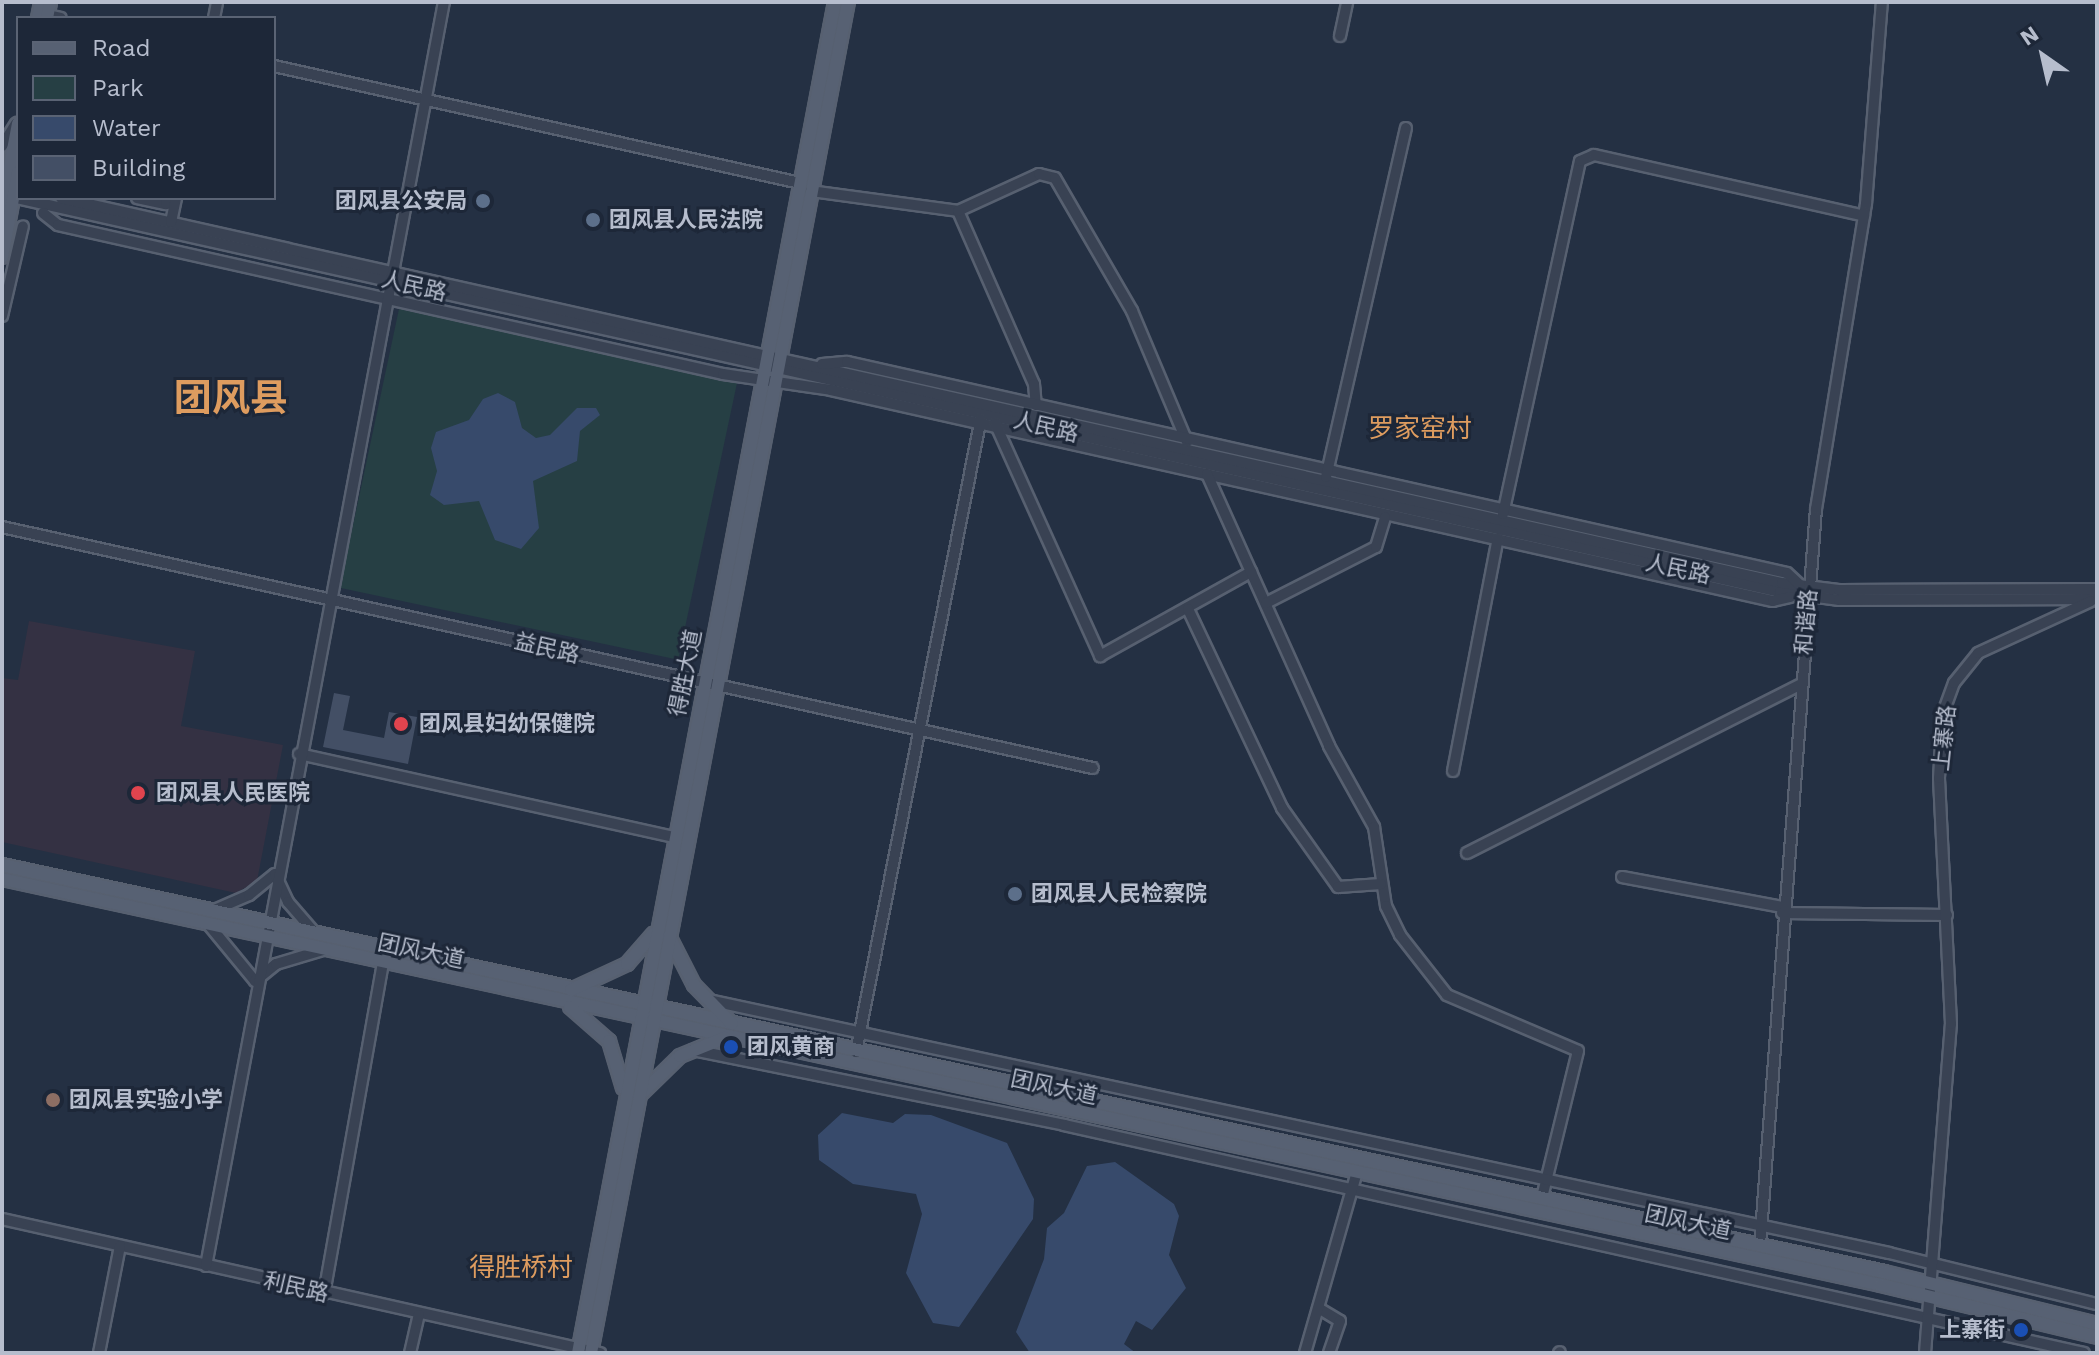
<!DOCTYPE html>
<html>
<head>
<meta charset="utf-8">
<style>
	body { margin:0 }
	#map { position:relative; width:2099px; height:1355px; overflow:hidden; background:#243043; font-family:"Work Sans","Noto Sans SC",sans-serif }
	div>[style] { position:absolute }
	[style*='--x'] { left:calc(var(--x)*1px); top:calc(var(--y)*1px); width:calc(var(--w)*1px); rotate:calc(var(--a)*1deg) }
	.medical>* { inset:0; background:#343143 }
	.green>* { inset:0; background:#263f44; transform-origin:0 0 }
	.water>* { inset:0; background:#374a6b }
	.building>* { inset:0; background:#434f65 }
	.roads { filter:drop-shadow(2px 0 #576070) drop-shadow(-2px 0 #576070) drop-shadow(0 2px #576070) drop-shadow(0 -2px #576070) }
	.minor>* { height:10px; margin:-5px; padding:0 5px; transform-origin:5px; border-radius:5px; background:#394253 }
	.major>* { height:12px; margin:-6px; padding:0 6px; transform-origin:6px; border-radius:6px; background:#576173 }
	.dots>* { width:22px; height:22px; translate:-50% -50%; box-sizing:border-box; border:4px solid #1d2738; border-radius:50% }
	span { translate:-50% -50%; white-space:nowrap; text-align:center; line-height:1.15; -webkit-text-stroke:6px #1d2738; paint-order:stroke }
	.poi-label { font-size:22px; color:#b6bdcd; font-weight:700 }
	.right { translate:-100% -50%; text-align:right }
	.left { translate:0 -50%; text-align:left }
	.street-label { font-size:22px; color:#b6bdcd }
	.quarter-label { font-size:26px; color:#de9c5f }
	.town-label { font-size:38px; color:#de9c5f; font-weight:700 }
	.frame { position:absolute; inset:0; border:4px solid #b6bdcd; pointer-events:none }
	.legend { position:absolute; left:16px; top:16px; width:260px; height:184px; box-sizing:border-box; background:#1d2738; border:2px solid #5a6374; margin:0; padding:10px 14px; list-style:none; font-size:24px; color:#b6bdcd }
	.legend li { display:flex; align-items:center; gap:16px; height:40px }
	.legend b { width:40px; border:2px solid #5a6374 }
	.north { position:absolute; left:2003px; top:16px; width:80px; height:80px; -webkit-text-stroke:6px #1d2738; paint-order:stroke; rotate:326deg; font-size:22px; font-weight:700; line-height:32px; text-align:center; color:#b6bdcd }
	.north::after { content:''; display:block; margin:auto; width:28px; height:36px; background:#b6bdcd; clip-path:polygon(50% 0,100% 100%,50% 72%,0 100%) }
</style>
</head>
<body>
<div id="map">
	<div class="medical">
		<div style="clip-path:polygon(29px 621px,195px 651px,181px 726px,283px 745px,257px 881px,236px 893px,2px 842px,2px 678px,18px 680px)"></div>
	</div>
	<div class="green">
		<div style="left:399px;top:309px;width:346px;height:285px;rotate:12deg"></div>
	</div>
	<div class="water">
		<div style="clip-path:polygon(498px 393px,515px 402px,522px 428px,536px 438px,550px 435px,577px 408px,596px 408px,600px 415px,580px 431px,577px 461px,533px 481px,539px 528px,521px 549px,495px 540px,479px 501px,444px 505px,430px 495px,437px 471px,431px 448px,436px 432px,469px 420px,483px 399px)"></div>
		<div style="clip-path:polygon(842px 1113px,893px 1123px,905px 1114px,931px 1115px,1007px 1143px,1034px 1199px,1033px 1219px,959px 1327px,933px 1323px,906px 1273px,922px 1214px,916px 1194px,853px 1184px,819px 1160px,818px 1135px)"></div>
		<div style="clip-path:polygon(1115px 1162px,1174px 1204px,1179px 1216px,1169px 1255px,1186px 1288px,1152px 1330px,1136px 1321px,1124px 1344px,1136px 1353px,1030px 1353px,1016px 1332px,1044px 1259px,1047px 1228px,1064px 1213px,1087px 1166px)"></div>
	</div>
	<div class="building">
		<div style="clip-path:polygon(334px 693px,350px 696px,343px 730px,384px 738px,389px 712px,417px 717px,408px 764px,323px 747px)"></div>
	</div>
	<div class="roads">
		<div class="minor">
			<div style="--x:48;--y:15;--w:13;--a:13"></div>
			<div style="--x:214;--y:18;--w:16;--a:-79"></div>
			<div style="--x:1340;--y:36;--w:35;--a:-78"></div>
			<div style="--x:274;--y:66;--w:539;--a:12.54"></div>
			<div style="--x:2;--y:146;--w:26;--a:-58"></div>
			<div style="--x:811;--y:191;--w:148;--a:7.7"></div>
			<div style="--x:958;--y:211;--w:189;--a:66.3"></div>
			<div style="--x:1034;--y:384;--w:21;--a:85"></div>
			<div style="--x:8;--y:196;--w:1816;--a:12.6"></div>
			<div style="--x:1780;--y:592;--w:60;--a:7.7"></div>
			<div style="--x:1839;--y:600;--w:258;--a:-0.2"></div>
			<div style="--x:61;--y:198;--w:1764;--a:12.61"></div>
			<div style="--x:1782;--y:583;--w:57;--a:7"></div>
			<div style="--x:1839;--y:590;--w:258;--a:-0.2"></div>
			<div style="--x:137;--y:198;--w:30;--a:12"></div>
			<div style="--x:166;--y:204;--w:6;--a:-81"></div>
			<div style="--x:958;--y:211;--w:89;--a:-24.6"></div>
			<div style="--x:1039;--y:174;--w:16;--a:14"></div>
			<div style="--x:1055;--y:178;--w:154;--a:59.9"></div>
			<div style="--x:1132;--y:311;--w:142;--a:67.2"></div>
			<div style="--x:43;--y:213;--w:19;--a:39"></div>
			<div style="--x:58;--y:225;--w:681;--a:12.63"></div>
			<div style="--x:723;--y:374;--w:109;--a:8.4"></div>
			<div style="--x:831;--y:390;--w:965;--a:12.63"></div>
			<div style="--x:1773;--y:601;--w:18;--a:-13"></div>
			<div style="--x:171;--y:222;--w:25;--a:-78"></div>
			<div style="--x:2;--y:316;--w:92;--a:-76.9"></div>
			<div style="--x:822;--y:364;--w:25;--a:-5"></div>
			<div style="--x:847;--y:362;--w:963;--a:12.65"></div>
			<div style="--x:1787;--y:573;--w:18;--a:43"></div>
			<div style="--x:995;--y:423;--w:256;--a:65.7"></div>
			<div style="--x:1100;--y:656;--w:173;--a:-29.1"></div>
			<div style="--x:1207;--y:474;--w:298;--a:65.8"></div>
			<div style="--x:1329;--y:746;--w:93;--a:60.9"></div>
			<div style="--x:1374;--y:827;--w:80;--a:81.4"></div>
			<div style="--x:1386;--y:906;--w:32;--a:64"></div>
			<div style="--x:1400;--y:935;--w:76;--a:51.9"></div>
			<div style="--x:1447;--y:995;--w:142;--a:23.1"></div>
			<div style="--x:1578;--y:1051;--w:151;--a:103.8"></div>
			<div style="--x:1326;--y:477;--w:358;--a:-77.1"></div>
			<div style="--x:1503;--y:514;--w:361;--a:-77.7"></div>
			<div style="--x:1580;--y:161;--w:15;--a:-23"></div>
			<div style="--x:1594;--y:155;--w:277;--a:12.7"></div>
			<div style="--x:2;--y:527;--w:1117;--a:12.46"></div>
			<div style="--x:1266;--y:603;--w:123;--a:-27"></div>
			<div style="--x:1376;--y:547;--w:31;--a:-73"></div>
			<div style="--x:1188;--y:609;--w:220;--a:64.7"></div>
			<div style="--x:1282;--y:808;--w:97;--a:54.7"></div>
			<div style="--x:1338;--y:887;--w:43;--a:-4"></div>
			<div style="--x:299;--y:754;--w:383;--a:12.5"></div>
			<div style="--x:1453;--y:771;--w:237;--a:-79.1"></div>
			<div style="--x:1467;--y:853;--w:373;--a:-26.8"></div>
			<div style="--x:1622;--y:877;--w:163;--a:10.6"></div>
			<div style="--x:212;--y:911;--w:40;--a:-23.4"></div>
			<div style="--x:249;--y:895;--w:33;--a:-39"></div>
			<div style="--x:275;--y:874;--w:31;--a:65"></div>
			<div style="--x:288;--y:902;--w:40;--a:49"></div>
			<div style="--x:1782;--y:913;--w:165;--a:0.7"></div>
			<div style="--x:209;--y:925;--w:72;--a:50.6"></div>
			<div style="--x:255;--y:981;--w:27;--a:-39"></div>
			<div style="--x:276;--y:964;--w:49;--a:-16.6"></div>
			<div style="--x:708;--y:1000;--w:1208;--a:12.09"></div>
			<div style="--x:1889;--y:1253;--w:214;--a:13.8"></div>
			<div style="--x:693;--y:1050;--w:379;--a:11.4"></div>
			<div style="--x:1064;--y:1125;--w:1045;--a:12.6"></div>
			<div style="--x:856;--y:1052;--w:646;--a:-78.85"></div>
			<div style="--x:2;--y:1219;--w:613;--a:12.63"></div>
			<div style="--x:1760;--y:1245;--w:738;--a:-85.65"></div>
			<div style="--x:1816;--y:509;--w:309;--a:-80.7"></div>
			<div style="--x:1866;--y:204;--w:203;--a:-85.5"></div>
			<div style="--x:206;--y:1266;--w:1286;--a:-79.34"></div>
			<div style="--x:324;--y:1294;--w:336;--a:-79.9"></div>
			<div style="--x:1320;--y:1309;--w:23;--a:31"></div>
			<div style="--x:1340;--y:1321;--w:34;--a:109"></div>
			<div style="--x:99;--y:1353;--w:109;--a:-78.9"></div>
			<div style="--x:410;--y:1353;--w:39;--a:-77"></div>
			<div style="--x:1305;--y:1353;--w:188;--a:-74"></div>
			<div style="--x:1559;--y:1353;--w:1;--a:-45"></div>
			<div style="--x:1925;--y:1353;--w:330;--a:-85.5"></div>
			<div style="--x:1951;--y:1024;--w:246;--a:-92.8"></div>
			<div style="--x:1939;--y:778;--w:65;--a:-86.5"></div>
			<div style="--x:1943;--y:713;--w:32;--a:-70"></div>
			<div style="--x:1954;--y:683;--w:38;--a:-51"></div>
			<div style="--x:1978;--y:653;--w:124;--a:-24.7"></div>
		</div>
		<div class="major">
			<div style="--x:38;--y:18;--w:16;--a:-79"></div>
			<div style="--x:47;--y:18;--w:16;--a:-79"></div>
			<div style="--x:2;--y:208;--w:86;--a:-79.3"></div>
			<div style="--x:2;--y:257;--w:86;--a:-79.3"></div>
			<div style="--x:2;--y:865;--w:1926;--a:12.2"></div>
			<div style="--x:1884;--y:1272;--w:219;--a:13.7"></div>
			<div style="--x:2;--y:879;--w:1922;--a:12.19"></div>
			<div style="--x:1881;--y:1285;--w:222;--a:13.5"></div>
			<div style="--x:669;--y:936;--w:55;--a:63"></div>
			<div style="--x:694;--y:985;--w:54;--a:45.7"></div>
			<div style="--x:571;--y:990;--w:62;--a:-24.9"></div>
			<div style="--x:627;--y:964;--w:40;--a:-49"></div>
			<div style="--x:570;--y:1007;--w:52;--a:41.1"></div>
			<div style="--x:609;--y:1041;--w:49;--a:73.4"></div>
			<div style="--x:639;--y:1096;--w:57;--a:-44.3"></div>
			<div style="--x:680;--y:1056;--w:48;--a:-22.2"></div>
			<div style="--x:578;--y:1353;--w:1375;--a:-79.23"></div>
			<div style="--x:591;--y:1353;--w:1375;--a:-79.23"></div>
		</div>
	</div>
	<div class="dots">
		<div style="left:483px;top:201px;background:#5c6f8a"></div>
		<div style="left:593px;top:220px;background:#5c6f8a"></div>
		<div style="left:401px;top:724px;background:#e0444e"></div>
		<div style="left:138px;top:793px;background:#e0444e"></div>
		<div style="left:1015px;top:894px;background:#5c6f8a"></div>
		<div style="left:731px;top:1047px;background:#1a4fb4"></div>
		<div style="left:53px;top:1100px;background:#8d6e63"></div>
		<div style="left:2021px;top:1330px;background:#1a4fb4"></div>
	</div>
	<div class="poi-label">
		<span class="right" style="left:467px;top:201px">团风县公安局</span>
		<span class="left" style="left:609px;top:220px">团风县人民法院</span>
		<span class="left" style="left:419px;top:724px">团风县妇幼保健院</span>
		<span class="left" style="left:156px;top:793px">团风县人民医院</span>
		<span class="left" style="left:1031px;top:894px">团风县人民检察院</span>
		<span class="left" style="left:747px;top:1047px">团风黄商</span>
		<span class="left" style="left:69px;top:1100px">团风县实验小学</span>
		<span class="right" style="left:2005px;top:1330px">上寨街</span>
	</div>
	<div class="street-label">
		<span style="left:414px;top:286px;rotate:13deg">人民路</span>
		<span style="left:1046px;top:427px;rotate:13deg">人民路</span>
		<span style="left:1678px;top:569px;rotate:12deg">人民路</span>
		<span style="left:1806px;top:622px;rotate:-85deg">和谐路</span>
		<span style="left:547px;top:648px;rotate:13deg">益民路</span>
		<span style="left:685px;top:673px;rotate:-79deg">得胜大道</span>
		<span style="left:1944px;top:738px;rotate:-84deg">上寨路</span>
		<span style="left:421px;top:951px;rotate:12deg">团风大道</span>
		<span style="left:1054px;top:1087px;rotate:12deg">团风大道</span>
		<span style="left:1688px;top:1222px;rotate:12deg">团风大道</span>
		<span style="left:296px;top:1287px;rotate:13deg">利民路</span>
	</div>
	<div class="quarter-label">
		<span style="left:1420px;top:429px">罗家窑村</span>
		<span style="left:521px;top:1268px">得胜桥村</span>
	</div>
	<div class="town-label">
		<span style="left:231px;top:399px">团风县</span>
	</div>
	<div class="frame"></div>
	<ul class="legend">
	<li><b style="height:10px;background:#576173"></b>Road</li>
	<li><b style="height:22px;background:#263f44"></b>Park</li>
	<li><b style="height:22px;background:#374a6b"></b>Water</li>
	<li><b style="height:22px;background:#434f65"></b>Building</li>
	</ul>
	<div class="north">N</div>
</div>
</body>
</html>
